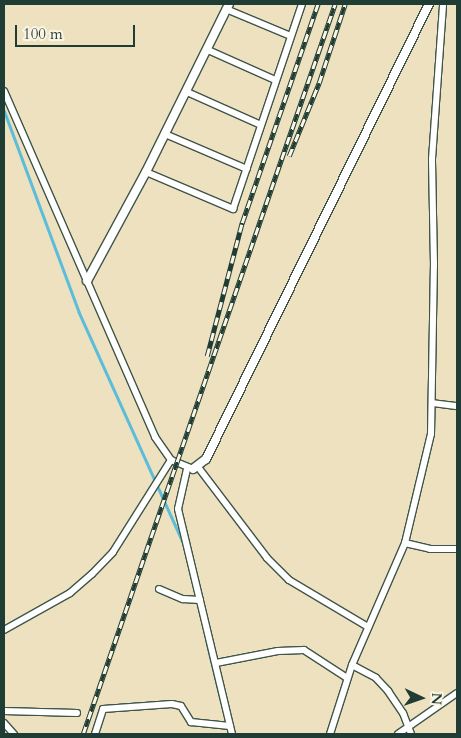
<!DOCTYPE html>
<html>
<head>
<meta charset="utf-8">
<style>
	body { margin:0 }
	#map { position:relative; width:461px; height:738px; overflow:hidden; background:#ede1bf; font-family:Cardo,serif }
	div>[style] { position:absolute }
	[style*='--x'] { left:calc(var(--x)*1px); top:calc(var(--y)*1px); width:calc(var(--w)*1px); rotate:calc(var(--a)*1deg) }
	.stream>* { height:2.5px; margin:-1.25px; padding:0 1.25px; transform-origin:1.25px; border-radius:1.25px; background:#5bbdd9 }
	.roads { filter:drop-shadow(1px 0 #3e5649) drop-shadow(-1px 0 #3e5649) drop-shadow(0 1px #3e5649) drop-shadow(0 -1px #3e5649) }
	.minor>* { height:6px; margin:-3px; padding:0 3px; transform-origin:3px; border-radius:3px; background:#fff }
	.tertiary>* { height:8px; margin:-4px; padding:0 4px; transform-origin:4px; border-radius:4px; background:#fff }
	.rail>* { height:4.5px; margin-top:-2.25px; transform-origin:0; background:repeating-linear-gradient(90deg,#fcf5e5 0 8px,#1f3d34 0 16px); box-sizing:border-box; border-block:1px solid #1f3d34 }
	span { translate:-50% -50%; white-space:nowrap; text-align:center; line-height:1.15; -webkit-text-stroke:4px #fcf5e5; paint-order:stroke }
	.frame { position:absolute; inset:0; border:5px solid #1f3d34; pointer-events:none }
	.north { position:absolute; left:396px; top:673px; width:50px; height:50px; -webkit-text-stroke:4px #fcf5e5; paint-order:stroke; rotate:93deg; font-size:14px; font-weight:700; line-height:20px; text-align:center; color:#1f3d34 }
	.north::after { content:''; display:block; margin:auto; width:18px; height:22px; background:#1f3d34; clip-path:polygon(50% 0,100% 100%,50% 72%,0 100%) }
	.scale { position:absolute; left:15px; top:25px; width:120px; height:22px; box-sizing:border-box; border:2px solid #1f3d34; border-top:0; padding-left:6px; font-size:15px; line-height:18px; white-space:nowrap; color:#1f3d34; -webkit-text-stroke:4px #fcf5e5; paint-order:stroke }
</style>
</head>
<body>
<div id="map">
	<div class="stream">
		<div style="--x:4;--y:110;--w:215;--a:69.6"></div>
		<div style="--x:79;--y:312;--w:252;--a:65.7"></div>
		<div style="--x:207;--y:642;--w:60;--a:76.4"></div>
	</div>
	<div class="roads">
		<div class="minor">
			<div style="--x:226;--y:9;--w:70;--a:22.6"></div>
			<div style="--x:208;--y:50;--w:73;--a:24.1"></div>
			<div style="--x:4;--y:91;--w:378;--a:66.4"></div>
			<div style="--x:155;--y:437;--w:28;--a:55"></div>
			<div style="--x:171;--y:460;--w:24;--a:22"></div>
			<div style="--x:187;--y:92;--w:81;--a:24"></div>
			<div style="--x:165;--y:134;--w:89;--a:23.1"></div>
			<div style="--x:146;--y:172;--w:95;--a:23"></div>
			<div style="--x:233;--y:209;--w:216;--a:-71.4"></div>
			<div style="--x:432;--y:403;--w:25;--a:7"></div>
			<div style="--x:198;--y:467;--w:114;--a:52.8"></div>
			<div style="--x:267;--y:558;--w:31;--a:45"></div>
			<div style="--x:289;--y:580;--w:92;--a:30.7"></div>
			<div style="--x:187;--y:469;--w:41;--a:102.7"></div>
			<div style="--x:178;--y:509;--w:231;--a:76.5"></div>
			<div style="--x:405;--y:543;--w:26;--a:13"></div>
			<div style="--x:430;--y:549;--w:27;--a:0"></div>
			<div style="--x:159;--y:589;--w:26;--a:23"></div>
			<div style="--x:183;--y:599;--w:17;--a:3"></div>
			<div style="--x:4;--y:630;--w:76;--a:-29.3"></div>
			<div style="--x:70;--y:593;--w:29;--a:-41"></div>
			<div style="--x:92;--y:574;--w:30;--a:-46"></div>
			<div style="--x:113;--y:552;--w:109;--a:-57.8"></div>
			<div style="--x:216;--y:663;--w:63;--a:-11"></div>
			<div style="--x:278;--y:651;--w:26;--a:-2"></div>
			<div style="--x:304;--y:650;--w:51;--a:33.1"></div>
			<div style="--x:352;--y:665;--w:27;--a:28"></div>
			<div style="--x:376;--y:678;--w:18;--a:47"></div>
			<div style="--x:388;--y:691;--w:27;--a:56"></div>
			<div style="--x:403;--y:713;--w:22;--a:69"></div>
			<div style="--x:4;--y:711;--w:73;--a:1.6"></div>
			<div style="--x:4;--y:723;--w:15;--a:48"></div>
			<div style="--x:95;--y:734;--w:26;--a:-72"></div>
			<div style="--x:103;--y:709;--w:69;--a:-4.1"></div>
			<div style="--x:172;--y:704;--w:9;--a:13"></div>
			<div style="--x:181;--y:706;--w:19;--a:58"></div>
			<div style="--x:191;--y:722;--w:39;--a:6"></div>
			<div style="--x:330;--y:734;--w:72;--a:-72.3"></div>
			<div style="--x:352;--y:665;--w:133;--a:-66.5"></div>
			<div style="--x:405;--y:543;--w:112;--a:-76.6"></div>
			<div style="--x:431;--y:434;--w:169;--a:-89"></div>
			<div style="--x:434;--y:265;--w:106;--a:-91.1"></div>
			<div style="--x:432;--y:159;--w:155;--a:-85.9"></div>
			<div style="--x:398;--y:734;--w:72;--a:-34.8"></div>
		</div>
		<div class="tertiary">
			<div style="--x:87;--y:281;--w:124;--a:-61.6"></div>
			<div style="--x:146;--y:172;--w:187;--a:-63.7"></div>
			<div style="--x:193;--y:469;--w:16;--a:-38"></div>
			<div style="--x:206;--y:459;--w:507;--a:-63.89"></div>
		</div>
	</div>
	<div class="rail">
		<div style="--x:289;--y:156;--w:79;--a:-67.7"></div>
		<div style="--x:319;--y:83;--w:83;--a:-71.8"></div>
		<div style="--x:207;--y:356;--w:138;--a:-75.3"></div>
		<div style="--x:242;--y:223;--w:232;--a:-70.9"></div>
		<div style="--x:83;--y:734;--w:772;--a:-70.96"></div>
	</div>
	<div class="frame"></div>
	<div class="north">N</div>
	<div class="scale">100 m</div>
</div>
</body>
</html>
